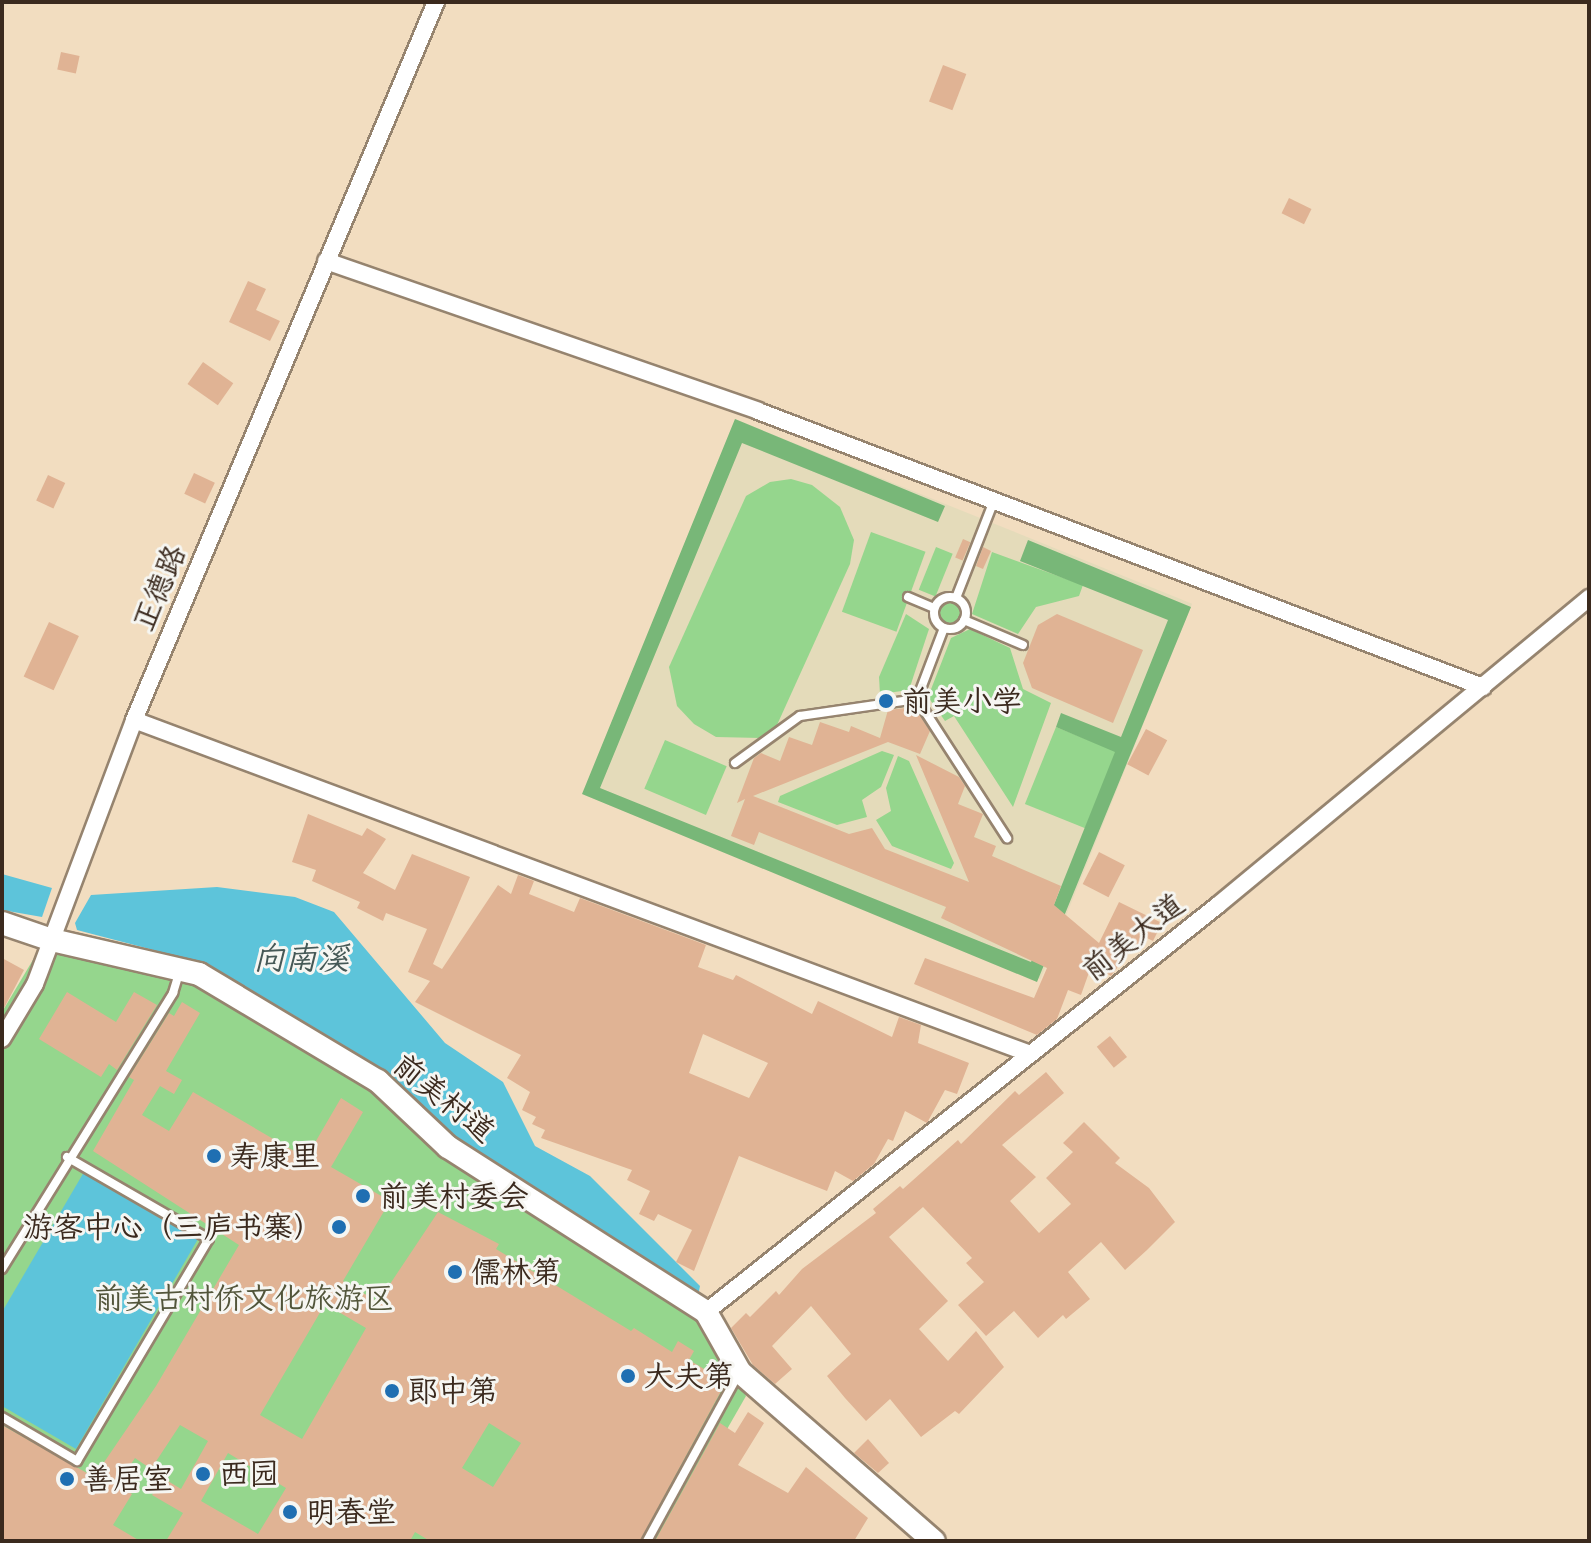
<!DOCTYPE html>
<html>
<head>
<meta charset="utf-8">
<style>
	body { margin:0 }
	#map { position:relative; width:1591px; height:1543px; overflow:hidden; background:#f2ddc0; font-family:Sriracha,"LXGW WenKai TC",sans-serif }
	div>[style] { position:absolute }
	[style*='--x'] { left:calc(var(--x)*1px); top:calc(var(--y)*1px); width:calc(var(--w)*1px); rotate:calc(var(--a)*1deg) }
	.built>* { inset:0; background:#e4dbba; transform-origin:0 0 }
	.green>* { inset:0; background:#95d68d; transform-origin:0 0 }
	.round { border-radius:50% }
	.forest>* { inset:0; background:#78b778 }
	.water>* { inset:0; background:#5dc4da }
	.building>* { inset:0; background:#e0b394; transform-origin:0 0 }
	.roads { filter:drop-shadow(2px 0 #96846f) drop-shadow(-2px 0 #96846f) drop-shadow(0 2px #96846f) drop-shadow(0 -2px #96846f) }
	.service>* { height:8px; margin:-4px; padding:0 4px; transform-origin:4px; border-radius:4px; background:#fff }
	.service>.ring { margin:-4px; padding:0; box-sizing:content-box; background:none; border:8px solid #fff; border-radius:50% }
	.minor>* { height:16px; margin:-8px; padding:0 8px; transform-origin:8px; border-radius:8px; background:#fff }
	.tertiary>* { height:22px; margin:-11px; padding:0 11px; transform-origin:11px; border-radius:11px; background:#fff }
	.dots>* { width:22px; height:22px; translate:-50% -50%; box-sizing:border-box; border:4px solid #f6f6f2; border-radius:50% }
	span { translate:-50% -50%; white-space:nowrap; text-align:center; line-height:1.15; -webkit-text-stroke:6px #f6f6f2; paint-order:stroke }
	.street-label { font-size:30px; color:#3b2a1e }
	.poi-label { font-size:30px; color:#3b2a1e }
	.left { translate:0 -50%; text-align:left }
	.right { translate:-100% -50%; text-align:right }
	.park-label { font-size:30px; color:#52553a }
	.water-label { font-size:32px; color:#455856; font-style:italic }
	.frame { position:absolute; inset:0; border:4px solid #3b2a1e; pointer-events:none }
</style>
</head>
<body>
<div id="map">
	<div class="built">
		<div style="left:735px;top:419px;width:493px;height:405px;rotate:22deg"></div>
	</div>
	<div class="green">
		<div style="clip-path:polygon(791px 479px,812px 485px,840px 507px,854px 540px,850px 564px,777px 725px,761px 738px,716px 737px,694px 724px,677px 706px,669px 667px,746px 496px,770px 482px)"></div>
		<div style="left:871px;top:532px;width:58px;height:85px;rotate:20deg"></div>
		<div style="left:936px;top:547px;width:18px;height:46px;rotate:22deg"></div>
		<div style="clip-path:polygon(992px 552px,1083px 585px,1079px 596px,1036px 607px,1018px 634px,972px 614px)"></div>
		<div class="round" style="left:939px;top:601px;width:22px;height:22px"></div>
		<div style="clip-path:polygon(906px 614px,929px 629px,909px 690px,880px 694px,879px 677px)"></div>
		<div style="clip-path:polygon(970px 629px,1010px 648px,1023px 689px,1051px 703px,1013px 807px,954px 716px,945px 721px,928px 697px,951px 638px)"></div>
		<div style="left:1056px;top:727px;width:65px;height:83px;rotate:22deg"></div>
		<div style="left:665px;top:740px;width:67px;height:53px;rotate:23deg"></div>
		<div style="clip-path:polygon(882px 751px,894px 755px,881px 787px,862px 800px,867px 817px,837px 825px,778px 802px,780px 796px)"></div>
		<div style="clip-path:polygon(898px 756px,909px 761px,954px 863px,951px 869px,892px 846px,876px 820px,891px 811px,886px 788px)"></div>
		<div style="clip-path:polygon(37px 953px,101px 958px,204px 984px,370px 1088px,701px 1316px,746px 1396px,663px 1541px,2px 1541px,2px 1012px)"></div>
	</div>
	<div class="forest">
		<div style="clip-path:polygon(735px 419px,945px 506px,938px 522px,742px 443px,600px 788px,1031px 962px,1115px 752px,1056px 727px,1061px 713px,1121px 737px,1168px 620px,1020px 561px,1028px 540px,1191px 607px,1037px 982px,582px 794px)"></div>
	</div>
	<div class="water">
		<div style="clip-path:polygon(2px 874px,52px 888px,42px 917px,2px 910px)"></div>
		<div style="clip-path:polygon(217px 887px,295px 897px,334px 912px,445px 1043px,503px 1082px,535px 1146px,590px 1176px,700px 1286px,699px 1291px,691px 1292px,443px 1135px,416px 1099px,376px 1068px,203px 963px,77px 930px,75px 923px,91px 895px)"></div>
		<div style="clip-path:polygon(84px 1172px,198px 1239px,76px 1449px,2px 1406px,2px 1312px)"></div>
	</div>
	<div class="building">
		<div style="left:61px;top:52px;width:19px;height:18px;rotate:12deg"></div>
		<div style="left:943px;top:65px;width:25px;height:39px;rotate:21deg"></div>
		<div style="left:1289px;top:198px;width:25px;height:17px;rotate:26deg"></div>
		<div style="clip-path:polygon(248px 281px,266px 289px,256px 310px,280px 321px,270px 341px,229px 322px)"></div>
		<div style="left:203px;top:362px;width:37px;height:27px;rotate:35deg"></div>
		<div style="left:194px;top:473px;width:23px;height:23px;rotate:25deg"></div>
		<div style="left:48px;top:475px;width:19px;height:28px;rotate:25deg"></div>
		<div style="left:963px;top:539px;width:8px;height:20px;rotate:23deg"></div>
		<div style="clip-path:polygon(983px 547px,991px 551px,983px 569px,976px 566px)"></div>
		<div style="clip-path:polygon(1057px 614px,1143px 650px,1113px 723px,1032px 688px,1023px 663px,1038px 625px)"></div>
		<div style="left:49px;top:622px;width:33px;height:60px;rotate:25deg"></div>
		<div style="clip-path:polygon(914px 707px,930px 731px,920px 754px,888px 742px,753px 796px,849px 834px,872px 828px,885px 849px,969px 882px,916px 755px,959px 777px,965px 786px,958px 804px,983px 814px,974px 837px,996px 846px,992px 856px,1061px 886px,1054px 905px,1099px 943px,1119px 902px,1162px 923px,1153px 941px,1147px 938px,1141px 949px,1134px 946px,1111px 976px,1092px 964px,1081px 995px,1068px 990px,1057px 1019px,1037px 1035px,914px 984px,925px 958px,1034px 998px,1047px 968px,941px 918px,946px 907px,759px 832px,754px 845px,731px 836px,745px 799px,737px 803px,754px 758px,761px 753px,780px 761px,789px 737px,812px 745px,820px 722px,849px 732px,851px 726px,880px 738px,888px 710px)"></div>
		<div style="left:1146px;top:729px;width:24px;height:40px;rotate:28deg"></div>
		<div style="clip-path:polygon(evenodd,308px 814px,362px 836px,367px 828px,386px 839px,363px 873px,395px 890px,412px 854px,470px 877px,433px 964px,442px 969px,498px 885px,511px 894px,518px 875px,534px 881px,529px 894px,574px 912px,580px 898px,706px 945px,698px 967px,733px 980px,736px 975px,812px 1014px,818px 1001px,892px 1037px,899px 1017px,921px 1025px,918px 1043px,969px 1063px,957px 1094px,945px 1090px,927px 1123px,905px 1111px,893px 1141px,888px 1139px,874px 1164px,853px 1181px,835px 1171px,827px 1191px,739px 1156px,694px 1271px,676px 1262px,692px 1230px,658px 1214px,654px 1221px,639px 1214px,650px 1191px,627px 1180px,632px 1170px,541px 1138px,545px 1130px,532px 1124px,536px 1117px,522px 1110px,530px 1092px,507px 1078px,521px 1055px,415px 1002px,430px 981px,408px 972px,427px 929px,386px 913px,383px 921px,357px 908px,360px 902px,312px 881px,316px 870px,292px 862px,308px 814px,703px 1034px,768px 1063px,749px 1098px,689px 1073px,703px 1034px)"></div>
		<div style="left:1099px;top:852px;width:29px;height:36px;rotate:27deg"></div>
		<div style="clip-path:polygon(2px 958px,24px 970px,2px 1012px)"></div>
		<div style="clip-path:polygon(67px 992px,116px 1022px,134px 992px,157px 1005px,117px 1070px,109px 1064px,101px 1077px,39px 1039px)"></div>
		<div style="clip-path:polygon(evenodd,182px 1002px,200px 1013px,166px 1071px,182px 1080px,174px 1094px,160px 1086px,142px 1115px,169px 1131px,193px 1092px,306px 1158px,341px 1098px,363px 1112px,331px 1167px,390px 1201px,343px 1281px,378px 1302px,438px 1212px,499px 1244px,496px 1249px,631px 1331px,634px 1328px,672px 1352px,678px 1341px,694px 1351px,689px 1360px,726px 1382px,640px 1541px,430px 1541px,415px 1532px,410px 1541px,166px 1541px,183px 1513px,152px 1495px,163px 1478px,181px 1489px,208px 1441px,180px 1425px,151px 1469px,135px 1458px,117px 1485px,132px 1494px,113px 1525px,140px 1541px,2px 1541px,2px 1425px,94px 1477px,156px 1386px,239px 1245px,93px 1151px,134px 1080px,129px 1077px,169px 1013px,174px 1016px,182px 1002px,325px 1304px,366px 1328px,302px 1439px,260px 1415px,325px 1304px,182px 1002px,489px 1423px,521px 1443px,493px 1487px,462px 1468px,489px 1423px,182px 1002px,228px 1453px,286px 1488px,258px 1534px,201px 1501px,228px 1453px)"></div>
		<div style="left:1110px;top:1036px;width:27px;height:17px;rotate:51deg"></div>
		<div style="clip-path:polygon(1046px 1072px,1064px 1093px,1002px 1145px,1036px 1177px,1010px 1201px,1039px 1233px,1071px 1204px,1046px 1178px,1073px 1152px,1063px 1143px,1084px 1122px,1120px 1158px,1115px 1163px,1149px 1188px,1175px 1222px,1147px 1250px,1125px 1270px,1101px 1242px,1068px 1272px,1090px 1299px,1066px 1319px,1063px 1315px,1038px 1338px,1014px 1311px,986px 1336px,958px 1305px,984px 1282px,966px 1263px,972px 1258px,923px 1207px,889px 1237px,948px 1301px,919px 1329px,948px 1361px,976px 1331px,1004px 1367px,959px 1414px,955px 1411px,921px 1437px,890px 1399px,866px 1421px,845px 1398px,827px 1376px,851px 1354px,811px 1306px,772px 1346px,792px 1369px,775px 1384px,753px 1365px,731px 1328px,746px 1313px,750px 1317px,776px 1291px,779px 1295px,802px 1269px,876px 1213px,873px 1209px,900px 1186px,903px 1189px,958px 1140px,961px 1144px,1015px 1091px,1019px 1095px)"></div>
		<div style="clip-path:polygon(748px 1412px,764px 1423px,738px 1465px,788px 1493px,806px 1467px,868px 1518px,854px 1541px,655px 1541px,720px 1423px,735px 1433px)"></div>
		<div style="clip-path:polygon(868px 1439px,889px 1463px,878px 1473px,854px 1453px)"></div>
	</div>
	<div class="roads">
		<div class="service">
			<div style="--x:908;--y:597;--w:28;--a:23"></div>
			<div class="ring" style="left:934px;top:597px;width:24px;height:24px"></div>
			<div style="--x:956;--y:598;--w:102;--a:-68.7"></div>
			<div style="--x:964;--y:620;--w:64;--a:23"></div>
			<div style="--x:917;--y:699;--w:166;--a:57.1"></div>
			<div style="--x:917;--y:699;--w:76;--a:-69.2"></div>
			<div style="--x:735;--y:763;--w:80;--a:-35.9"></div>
			<div style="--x:800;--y:716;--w:118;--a:-8.3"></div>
			<div style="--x:2;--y:1269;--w:325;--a:-58.2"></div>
			<div style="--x:173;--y:993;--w:21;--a:-73"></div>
			<div style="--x:2;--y:1417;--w:87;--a:30.4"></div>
			<div style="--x:77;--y:1461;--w:258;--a:-59.3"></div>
			<div style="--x:209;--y:1239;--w:164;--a:-150"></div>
			<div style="--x:647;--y:1541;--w:192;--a:-61.3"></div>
		</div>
		<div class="minor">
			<div style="--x:326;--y:261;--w:457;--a:19.1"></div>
			<div style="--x:758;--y:411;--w:776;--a:20.84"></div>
			<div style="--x:134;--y:720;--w:956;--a:20.44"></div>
			<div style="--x:2;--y:1039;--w:64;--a:-59"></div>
			<div style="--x:35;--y:984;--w:282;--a:-69.4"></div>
			<div style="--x:134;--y:720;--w:779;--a:-67.19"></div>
			<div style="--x:706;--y:1312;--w:654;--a:-38.48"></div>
			<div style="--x:1218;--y:905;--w:482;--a:-39.6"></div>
		</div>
		<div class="tertiary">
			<div style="--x:2;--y:923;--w:53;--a:18.8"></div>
			<div style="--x:52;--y:940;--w:151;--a:13"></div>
			<div style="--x:199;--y:974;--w:209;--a:30.9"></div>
			<div style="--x:378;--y:1081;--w:96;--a:43.3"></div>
			<div style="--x:448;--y:1147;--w:306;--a:32.6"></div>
			<div style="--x:706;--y:1312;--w:69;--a:60.5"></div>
			<div style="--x:740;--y:1372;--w:257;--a:41.1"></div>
		</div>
	</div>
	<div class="dots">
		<div style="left:886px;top:701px;background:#1f6fb2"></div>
		<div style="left:214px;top:1156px;background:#1f6fb2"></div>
		<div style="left:363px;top:1196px;background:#1f6fb2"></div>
		<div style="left:339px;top:1227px;background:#1f6fb2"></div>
		<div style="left:455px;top:1272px;background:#1f6fb2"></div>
		<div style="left:628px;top:1376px;background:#1f6fb2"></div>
		<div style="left:392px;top:1391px;background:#1f6fb2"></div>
		<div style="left:203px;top:1474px;background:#1f6fb2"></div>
		<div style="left:67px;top:1479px;background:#1f6fb2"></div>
		<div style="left:290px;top:1512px;background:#1f6fb2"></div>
	</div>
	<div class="street-label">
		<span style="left:159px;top:588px;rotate:-67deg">正德路</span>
		<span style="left:1133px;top:937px;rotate:-38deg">前美大道</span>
		<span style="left:444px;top:1098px;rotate:39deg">前美村道</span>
	</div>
	<div class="poi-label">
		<span class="left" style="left:902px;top:701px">前美小学</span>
		<span class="left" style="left:230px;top:1156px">寿康里</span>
		<span class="left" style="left:379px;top:1196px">前美村委会</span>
		<span class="right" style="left:323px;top:1227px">游客中心（三庐书寨）</span>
		<span class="left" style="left:471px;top:1272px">儒林第</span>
		<span class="left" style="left:644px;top:1376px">大夫第</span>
		<span class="left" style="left:408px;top:1391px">郎中第</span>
		<span class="left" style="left:219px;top:1474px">西园</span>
		<span class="left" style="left:83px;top:1479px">善居室</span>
		<span class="left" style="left:306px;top:1512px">明春堂</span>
	</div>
	<div class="park-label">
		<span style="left:244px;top:1298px">前美古村侨文化旅游区</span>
	</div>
	<div class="water-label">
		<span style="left:301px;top:959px">向南溪</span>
	</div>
	<div class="frame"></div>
</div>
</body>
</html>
